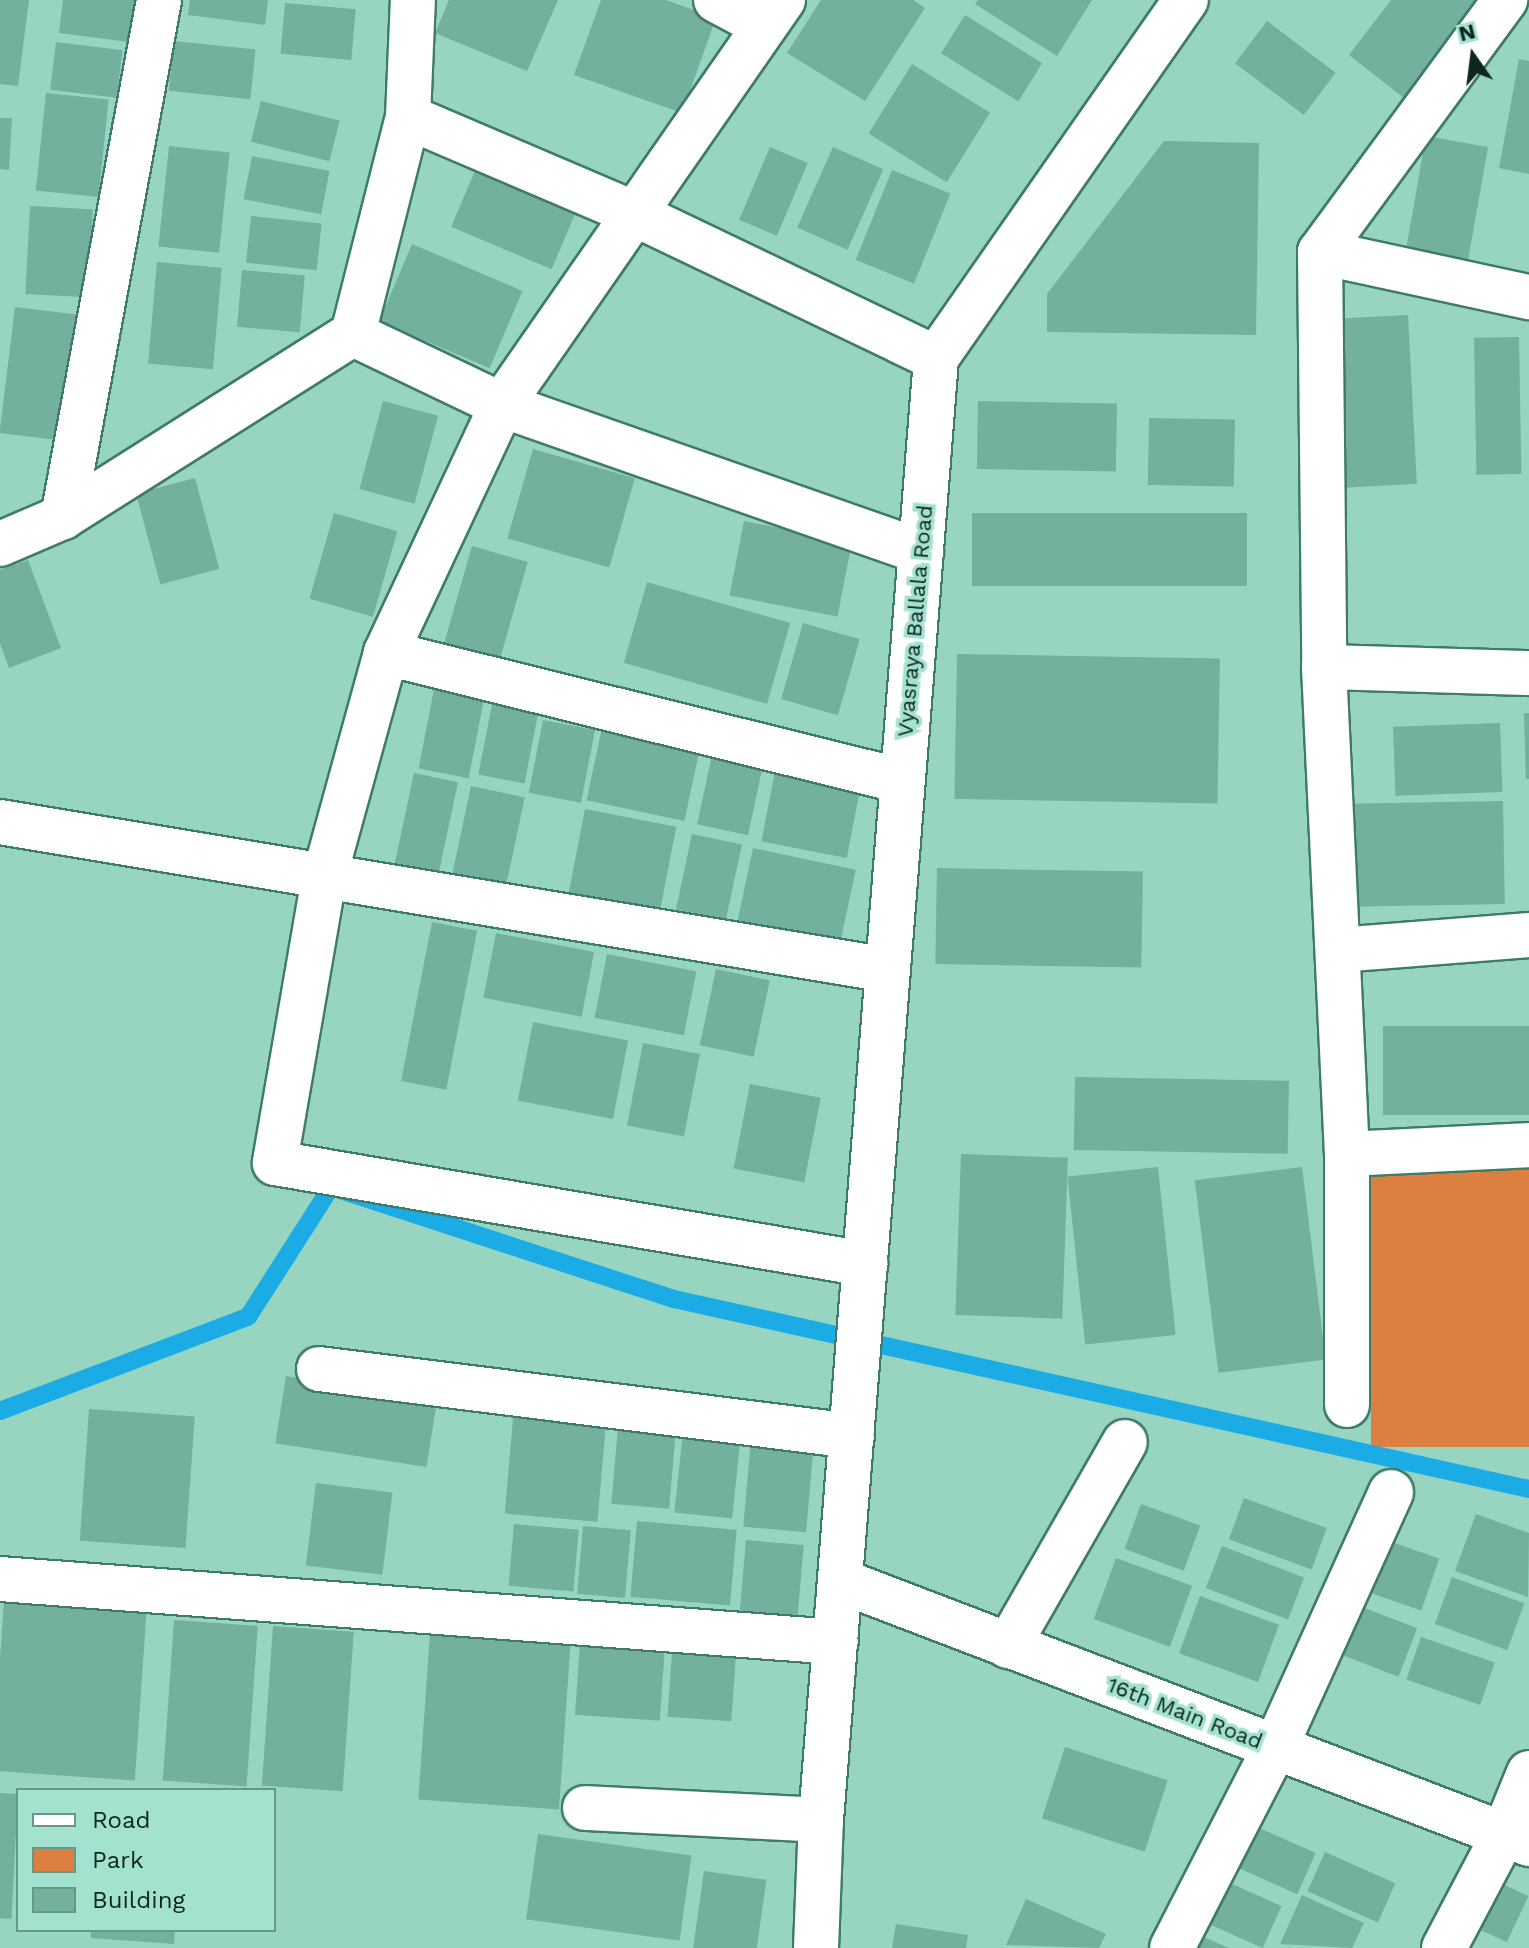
<!DOCTYPE html>
<html>
<head>
<meta charset="utf-8">
<style>
	body { margin:0 }
	#map { position:relative; width:1529px; height:1948px; overflow:hidden; background:#97d5c1; font-family:"Work Sans",sans-serif }
	div>[style] { position:absolute }
	[style*='--x'] { left:calc(var(--x)*1px); top:calc(var(--y)*1px); width:calc(var(--w)*1px); rotate:calc(var(--a)*1deg) }
	.green>* { inset:0; background:#db8041; transform-origin:0 0 }
	.stream>* { height:18px; margin:-9px; padding:0 9px; transform-origin:9px; border-radius:9px; background:#1bace6 }
	.building>* { inset:0; background:#73b09d; transform-origin:0 0 }
	.roads { filter:drop-shadow(2px 0 #3e7b69) drop-shadow(-2px 0 #3e7b69) drop-shadow(0 2px #3e7b69) drop-shadow(0 -2px #3e7b69) }
	.street>* { height:44px; margin:-22px; padding:0 22px; transform-origin:22px; border-radius:22px; background:#fff }
	.secondary>* { height:44px; margin:-22px; padding:0 22px; transform-origin:22px; border-radius:22px; background:#fff }
	span { translate:-50% -50%; white-space:nowrap; text-align:center; line-height:1.15; -webkit-text-stroke:7px #a3e2ce; paint-order:stroke }
	.street-label { font-size:22px; color:#0d2720 }
	.legend { position:absolute; left:16px; top:1788px; width:260px; height:144px; box-sizing:border-box; background:#a3e2ce; border:2px solid #679788; margin:0; padding:10px 14px; list-style:none; font-size:24px; color:#0d2720 }
	.legend li { display:flex; align-items:center; gap:16px; height:40px }
	.legend b { width:40px; border:2px solid #679788 }
	.north { position:absolute; left:1433px; top:16px; width:80px; height:80px; -webkit-text-stroke:6px #a3e2ce; paint-order:stroke; rotate:346deg; font-size:22px; font-weight:700; line-height:32px; text-align:center; color:#0d2720 }
	.north::after { content:''; display:block; margin:auto; width:28px; height:36px; background:#0d2720; clip-path:polygon(50% 0,100% 100%,50% 72%,0 100%) }
</style>
</head>
<body>
<div id="map">
	<div class="green">
		<div style="left:1529px;top:1162px;width:285px;height:158px;rotate:90deg"></div>
	</div>
	<div class="stream">
		<div style="--x:0;--y:1411;--w:265;--a:-20.8"></div>
		<div style="--x:248;--y:1317;--w:154;--a:-57.4"></div>
		<div style="--x:331;--y:1187;--w:361;--a:18.1"></div>
		<div style="--x:674;--y:1299;--w:876;--a:12.53"></div>
	</div>
	<div class="building">
		<div style="clip-path:polygon(0 0,29px 0,18px 86px,0 84px)"></div>
		<div style="clip-path:polygon(63px 0,135px 0,129px 42px,59px 33px)"></div>
		<div style="clip-path:polygon(190px 0,268px 0,265px 25px,188px 15px)"></div>
		<div style="clip-path:polygon(449px 0,558px 0,527px 71px,435px 33px)"></div>
		<div style="clip-path:polygon(601px 0,666px 0,716px 18px,682px 113px,574px 75px)"></div>
		<div style="clip-path:polygon(821px 0,913px 0,925px 8px,865px 101px,787px 53px)"></div>
		<div style="clip-path:polygon(978px 0,1092px 0,1057px 56px,975px 4px)"></div>
		<div style="clip-path:polygon(1391px 0,1488px 0,1409px 102px,1349px 55px)"></div>
		<div style="left:285px;top:3px;width:71px;height:51px;rotate:5deg"></div>
		<div style="left:965px;top:15px;width:91px;height:45px;rotate:32deg"></div>
		<div style="left:1267px;top:21px;width:86px;height:53px;rotate:37deg"></div>
		<div style="left:174px;top:41px;width:82px;height:50px;rotate:6deg"></div>
		<div style="left:56px;top:42px;width:67px;height:48px;rotate:7deg"></div>
		<div style="clip-path:polygon(1519px 59px,1529px 61px,1529px 174px,1499px 168px)"></div>
		<div style="left:912px;top:64px;width:92px;height:82px;rotate:32deg"></div>
		<div style="left:46px;top:93px;width:63px;height:98px;rotate:6deg"></div>
		<div style="left:261px;top:101px;width:81px;height:42px;rotate:14deg"></div>
		<div style="clip-path:polygon(0 118px,12px 118px,9px 170px,0 169px)"></div>
		<div style="left:1426px;top:136px;width:63px;height:117px;rotate:10deg"></div>
		<div style="clip-path:polygon(1164px 141px,1259px 143px,1256px 335px,1047px 332px,1047px 294px)"></div>
		<div style="left:169px;top:146px;width:61px;height:101px;rotate:6deg"></div>
		<div style="left:770px;top:147px;width:41px;height:79px;rotate:23deg"></div>
		<div style="left:833px;top:147px;width:55px;height:88px;rotate:24deg"></div>
		<div style="left:252px;top:156px;width:79px;height:44px;rotate:11deg"></div>
		<div style="left:477px;top:166px;width:109px;height:66px;rotate:23deg"></div>
		<div style="left:892px;top:170px;width:63px;height:97px;rotate:22deg"></div>
		<div style="left:30px;top:206px;width:63px;height:88px;rotate:3deg"></div>
		<div style="left:251px;top:216px;width:71px;height:47px;rotate:6deg"></div>
		<div style="left:412px;top:244px;width:120px;height:84px;rotate:23deg"></div>
		<div style="left:157px;top:262px;width:65px;height:102px;rotate:5deg"></div>
		<div style="left:242px;top:270px;width:63px;height:57px;rotate:5deg"></div>
		<div style="left:15px;top:307px;width:64px;height:127px;rotate:7deg"></div>
		<div style="left:1408px;top:315px;width:169px;height:74px;rotate:87deg"></div>
		<div style="left:1519px;top:337px;width:137px;height:45px;rotate:89deg"></div>
		<div style="left:383px;top:401px;width:57px;height:91px;rotate:15deg"></div>
		<div style="left:978px;top:401px;width:139px;height:68px;rotate:1deg"></div>
		<div style="left:1149px;top:418px;width:86px;height:67px;rotate:1deg"></div>
		<div style="left:533px;top:449px;width:106px;height:93px;rotate:16deg"></div>
		<div style="left:195px;top:478px;width:94px;height:61px;rotate:75deg"></div>
		<div style="left:334px;top:513px;width:66px;height:89px;rotate:16deg"></div>
		<div style="left:1247px;top:513px;width:73px;height:275px;rotate:90deg"></div>
		<div style="left:744px;top:521px;width:110px;height:76px;rotate:11deg"></div>
		<div style="left:472px;top:546px;width:58px;height:102px;rotate:16deg"></div>
		<div style="clip-path:polygon(28px 560px,61px 648px,9px 668px,0 643px,0 570px)"></div>
		<div style="left:647px;top:582px;width:149px;height:84px;rotate:16deg"></div>
		<div style="left:803px;top:623px;width:59px;height:79px;rotate:16deg"></div>
		<div style="left:957px;top:654px;width:263px;height:145px;rotate:1deg"></div>
		<div style="left:435px;top:684px;width:51px;height:86px;rotate:11deg"></div>
		<div style="left:494px;top:694px;width:47px;height:82px;rotate:11deg"></div>
		<div style="clip-path:polygon(1524px 713px,1529px 713px,1529px 779px,1526px 779px)"></div>
		<div style="left:543px;top:720px;width:53px;height:74px;rotate:11deg"></div>
		<div style="left:603px;top:723px;width:100px;height:79px;rotate:12deg"></div>
		<div style="left:1500px;top:723px;width:69px;height:107px;rotate:88deg"></div>
		<div style="left:713px;top:750px;width:52px;height:76px;rotate:12deg"></div>
		<div style="left:777px;top:761px;width:87px;height:82px;rotate:11deg"></div>
		<div style="left:414px;top:773px;width:45px;height:94px;rotate:12deg"></div>
		<div style="left:471px;top:786px;width:55px;height:95px;rotate:12deg"></div>
		<div style="left:1503px;top:801px;width:103px;height:157px;rotate:89deg"></div>
		<div style="left:585px;top:809px;width:93px;height:87px;rotate:11deg"></div>
		<div style="left:692px;top:834px;width:51px;height:77px;rotate:12deg"></div>
		<div style="left:753px;top:848px;width:105px;height:82px;rotate:12deg"></div>
		<div style="left:937px;top:868px;width:206px;height:96px;rotate:1deg"></div>
		<div style="left:432px;top:922px;width:46px;height:162px;rotate:11deg"></div>
		<div style="left:496px;top:933px;width:100px;height:66px;rotate:11deg"></div>
		<div style="left:607px;top:954px;width:91px;height:65px;rotate:11deg"></div>
		<div style="left:716px;top:969px;width:55px;height:78px;rotate:12deg"></div>
		<div style="left:533px;top:1022px;width:97px;height:80px;rotate:11deg"></div>
		<div style="left:1529px;top:1026px;width:89px;height:146px;rotate:90deg"></div>
		<div style="left:643px;top:1043px;width:58px;height:84px;rotate:11deg"></div>
		<div style="left:1075px;top:1077px;width:214px;height:73px;rotate:1deg"></div>
		<div style="left:750px;top:1084px;width:72px;height:86px;rotate:11deg"></div>
		<div style="left:961px;top:1154px;width:107px;height:161px;rotate:2deg"></div>
		<div style="left:1158px;top:1167px;width:169px;height:91px;rotate:84deg"></div>
		<div style="left:1302px;top:1167px;width:194px;height:108px;rotate:83deg"></div>
		<div style="left:286px;top:1376px;width:153px;height:68px;rotate:9deg"></div>
		<div style="left:514px;top:1408px;width:93px;height:106px;rotate:5deg"></div>
		<div style="left:89px;top:1409px;width:106px;height:132px;rotate:4deg"></div>
		<div style="left:618px;top:1427px;width:58px;height:77px;rotate:5deg"></div>
		<div style="left:683px;top:1431px;width:58px;height:82px;rotate:6deg"></div>
		<div style="left:751px;top:1439px;width:63px;height:88px;rotate:5deg"></div>
		<div style="left:316px;top:1483px;width:77px;height:83px;rotate:7deg"></div>
		<div style="left:1244px;top:1498px;width:88px;height:44px;rotate:20deg"></div>
		<div style="left:1141px;top:1504px;width:63px;height:48px;rotate:20deg"></div>
		<div style="clip-path:polygon(1476px 1514px,1529px 1533px,1528px 1597px,1455px 1571px)"></div>
		<div style="left:637px;top:1521px;width:100px;height:76px;rotate:5deg"></div>
		<div style="left:514px;top:1524px;width:65px;height:62px;rotate:5deg"></div>
		<div style="left:583px;top:1526px;width:48px;height:68px;rotate:5deg"></div>
		<div style="left:1374px;top:1536px;width:69px;height:55px;rotate:19deg"></div>
		<div style="left:746px;top:1540px;width:58px;height:71px;rotate:5deg"></div>
		<div style="left:1222px;top:1546px;width:88px;height:45px;rotate:21deg"></div>
		<div style="left:1116px;top:1558px;width:81px;height:65px;rotate:20deg"></div>
		<div style="left:1452px;top:1577px;width:77px;height:50px;rotate:20deg"></div>
		<div style="left:1200px;top:1596px;width:84px;height:61px;rotate:20deg"></div>
		<div style="left:4px;top:1601px;width:143px;height:170px;rotate:4deg"></div>
		<div style="left:1349px;top:1602px;width:73px;height:52px;rotate:21deg"></div>
		<div style="left:174px;top:1620px;width:84px;height:161px;rotate:4deg"></div>
		<div style="left:273px;top:1626px;width:81px;height:160px;rotate:4deg"></div>
		<div style="left:430px;top:1633px;width:141px;height:167px;rotate:4deg"></div>
		<div style="left:1421px;top:1637px;width:78px;height:45px;rotate:19deg"></div>
		<div style="left:580px;top:1643px;width:85px;height:72px;rotate:4deg"></div>
		<div style="left:672px;top:1652px;width:64px;height:65px;rotate:4deg"></div>
		<div style="left:1065px;top:1747px;width:108px;height:75px;rotate:18deg"></div>
		<div style="left:0;top:1793px;width:18px;height:125px;rotate:3deg"></div>
		<div style="left:1248px;top:1823px;width:74px;height:45px;rotate:24deg"></div>
		<div style="left:538px;top:1834px;width:155px;height:86px;rotate:8deg"></div>
		<div style="left:1325px;top:1852px;width:77px;height:43px;rotate:24deg"></div>
		<div style="left:704px;top:1871px;width:63px;height:78px;rotate:8deg"></div>
		<div style="left:1223px;top:1880px;width:64px;height:46px;rotate:24deg"></div>
		<div style="left:1494px;top:1880px;width:38px;height:51px;rotate:25deg"></div>
		<div style="clip-path:polygon(1302px 1895px,1364px 1923px,1352px 1948px,1280px 1944px)"></div>
		<div style="clip-path:polygon(1026px 1899px,1106px 1934px,1099px 1948px,1006px 1945px)"></div>
		<div style="clip-path:polygon(896px 1924px,968px 1935px,966px 1948px,892px 1948px)"></div>
		<div style="clip-path:polygon(91px 1930px,175px 1930px,174px 1944px,91px 1938px)"></div>
		<div style="clip-path:polygon(1190px 1931px,1229px 1948px,1182px 1948px)"></div>
	</div>
	<div class="roads">
		<div class="street">
			<div style="--x:716;--y:0;--w:55;--a:28"></div>
			<div style="--x:783;--y:0;--w:493;--a:124.8"></div>
			<div style="--x:502;--y:405;--w:274;--a:115.1"></div>
			<div style="--x:386;--y:653;--w:233;--a:105.4"></div>
			<div style="--x:324;--y:878;--w:289;--a:99.8"></div>
			<div style="--x:275;--y:1163;--w:599;--a:9.71"></div>
			<div style="--x:408;--y:117;--w:247;--a:23.1"></div>
			<div style="--x:635;--y:214;--w:334;--a:25.6"></div>
			<div style="--x:1320;--y:252;--w:415;--a:89.4"></div>
			<div style="--x:1324;--y:667;--w:488;--a:87.3"></div>
			<div style="--x:1347;--y:1154;--w:182;--a:-2.8"></div>
			<div style="--x:1320;--y:252;--w:313;--a:-53.7"></div>
			<div style="--x:1320;--y:252;--w:214;--a:12.2"></div>
			<div style="--x:353;--y:334;--w:165;--a:25.5"></div>
			<div style="--x:502;--y:405;--w:444;--a:19.3"></div>
			<div style="--x:63;--y:517;--w:526;--a:-79.48"></div>
			<div style="--x:0;--y:544;--w:69;--a:-23.2"></div>
			<div style="--x:63;--y:517;--w:343;--a:-32.3"></div>
			<div style="--x:353;--y:334;--w:224;--a:-75.8"></div>
			<div style="--x:408;--y:117;--w:117;--a:-87.6"></div>
			<div style="--x:386;--y:653;--w:532;--a:13.93"></div>
			<div style="--x:1324;--y:667;--w:205;--a:1.7"></div>
			<div style="--x:0;--y:822;--w:900;--a:9.46"></div>
			<div style="--x:1338;--y:950;--w:192;--a:-4.5"></div>
			<div style="--x:1347;--y:1154;--w:251;--a:90"></div>
			<div style="--x:319;--y:1369;--w:537;--a:7.16"></div>
			<div style="--x:0;--y:1579;--w:838;--a:4.31"></div>
			<div style="--x:841;--y:1581;--w:737;--a:20.92"></div>
			<div style="--x:1008;--y:1646;--w:235;--a:-60.2"></div>
			<div style="--x:585;--y:1808;--w:236;--a:2.9"></div>
			<div style="--x:1172;--y:1948;--w:225;--a:-62.8"></div>
			<div style="--x:1275;--y:1748;--w:281;--a:-65.6"></div>
			<div style="--x:1444;--y:1948;--w:129;--a:-62.2"></div>
			<div style="--x:1504;--y:1834;--w:66;--a:-67.7"></div>
		</div>
		<div class="secondary">
			<div style="--x:816;--y:1948;--w:128;--a:-87.8"></div>
			<div style="--x:821;--y:1820;--w:1467;--a:-85.5"></div>
			<div style="--x:936;--y:358;--w:437;--a:-55.1"></div>
		</div>
	</div>
	<div class="street-label">
		<span style="left:915px;top:621px;rotate:-85deg">Vyasraya Ballala Road</span>
		<span style="left:1185px;top:1713px;rotate:21deg">16th Main Road</span>
	</div>
	<ul class="legend">
	<li><b style="height:10px;background:#fff"></b>Road</li>
	<li><b style="height:22px;background:#db8041"></b>Park</li>
	<li><b style="height:22px;background:#73b09d"></b>Building</li>
	</ul>
	<div class="north">N</div>
</div>
</body>
</html>
